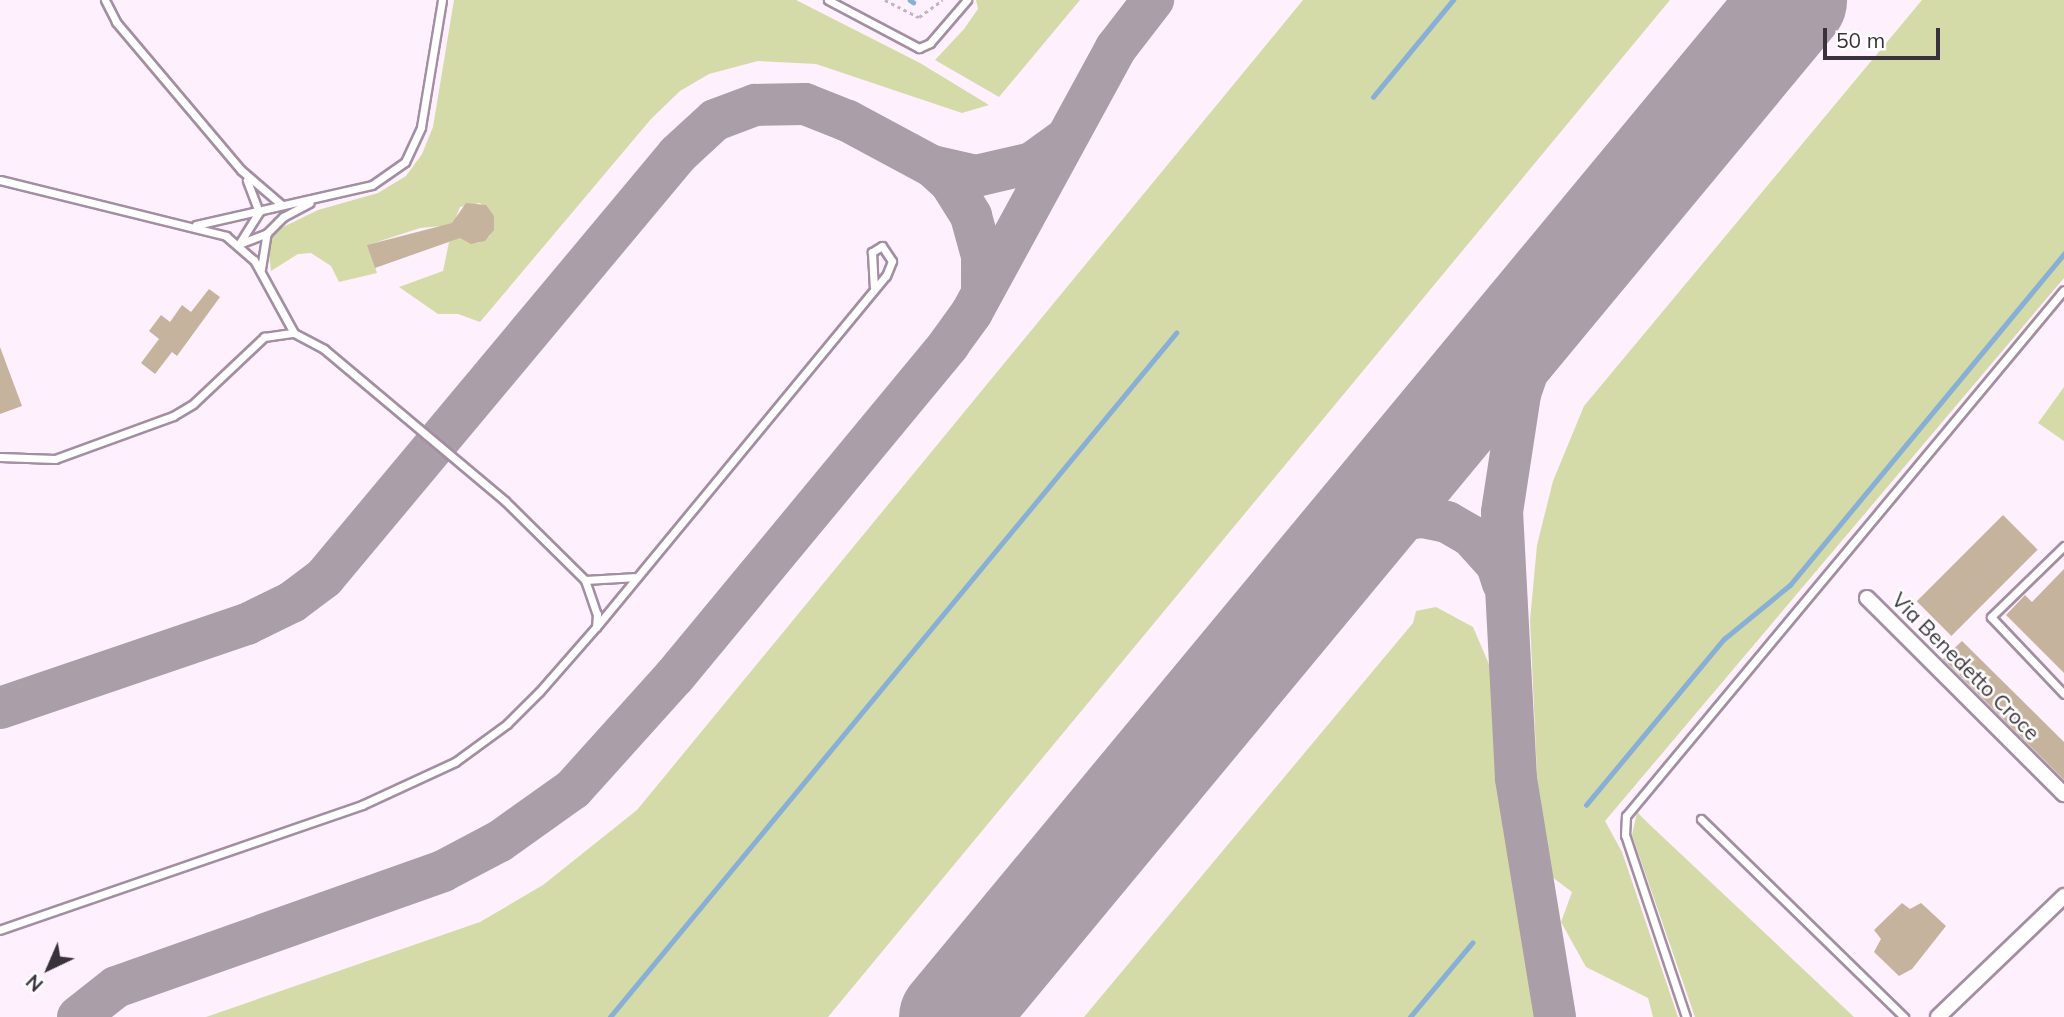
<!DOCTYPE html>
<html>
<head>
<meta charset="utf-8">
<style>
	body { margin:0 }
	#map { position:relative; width:2064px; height:1017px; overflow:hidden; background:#fef0fd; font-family:Mulish,sans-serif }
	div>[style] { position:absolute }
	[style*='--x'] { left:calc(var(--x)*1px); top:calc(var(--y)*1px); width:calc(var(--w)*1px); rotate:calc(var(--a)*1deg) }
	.green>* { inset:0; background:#d5dba8 }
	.stream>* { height:4.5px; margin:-2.25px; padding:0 2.25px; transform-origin:2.25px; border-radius:2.25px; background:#88afd5 }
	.taxiway>* { height:42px; margin:-21px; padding:0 21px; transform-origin:21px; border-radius:21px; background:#aa9ea9 }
	.runway>* { height:105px; margin:-52.5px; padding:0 52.5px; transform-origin:52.5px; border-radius:52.5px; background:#aa9ea9 }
	.building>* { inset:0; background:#c6b39e; transform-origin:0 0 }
	.path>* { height:2.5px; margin-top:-1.25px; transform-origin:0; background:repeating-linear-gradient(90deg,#c1b5c1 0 3.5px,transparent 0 7px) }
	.roads { filter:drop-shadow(2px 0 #a38ea2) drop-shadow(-2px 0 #a38ea2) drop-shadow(0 2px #a38ea2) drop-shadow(0 -2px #a38ea2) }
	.service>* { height:7px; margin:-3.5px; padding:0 3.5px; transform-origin:3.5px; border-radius:3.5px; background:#fff }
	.minor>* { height:14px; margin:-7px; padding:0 7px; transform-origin:7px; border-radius:7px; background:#fff }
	span { translate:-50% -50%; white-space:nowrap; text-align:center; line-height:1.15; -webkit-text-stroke:5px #fff; paint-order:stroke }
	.street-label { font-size:21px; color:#3a323a }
	.north { position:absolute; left:14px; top:933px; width:70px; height:70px; -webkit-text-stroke:5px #fff; paint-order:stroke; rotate:224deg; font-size:19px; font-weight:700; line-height:28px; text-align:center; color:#3a323a }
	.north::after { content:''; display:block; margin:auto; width:24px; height:32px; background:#3a323a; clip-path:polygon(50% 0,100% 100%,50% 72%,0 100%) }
	.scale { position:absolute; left:1823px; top:28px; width:117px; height:32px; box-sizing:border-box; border:4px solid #3a323a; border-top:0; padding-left:9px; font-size:21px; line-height:24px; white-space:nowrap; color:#3a323a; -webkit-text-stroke:5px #fff; paint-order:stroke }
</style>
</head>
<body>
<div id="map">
	<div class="green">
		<div style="clip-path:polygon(454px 0,796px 0,920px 63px,989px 105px,962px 113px,816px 64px,758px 61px,709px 74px,680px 91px,651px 119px,480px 322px,458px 314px,438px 314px,399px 287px,443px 271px,449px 242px,459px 237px,478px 243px,490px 236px,494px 216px,480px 203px,460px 207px,453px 225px,420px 228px,368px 245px,377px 273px,339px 282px,331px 266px,311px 253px,298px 254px,271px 271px,268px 244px,277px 230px,318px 210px,378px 193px,406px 176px,422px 154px,433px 127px)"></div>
		<div style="clip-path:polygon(976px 0,1080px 0,999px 97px,935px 60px,964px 29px,978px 9px)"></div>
		<div style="clip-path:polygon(1303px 0,1670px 0,828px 1017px,206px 1017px,480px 922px,543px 885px,637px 810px)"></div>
		<div style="clip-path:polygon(1922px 0,2064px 0,2064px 278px,1605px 821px,1622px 852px,1678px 1017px,1653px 1017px,1648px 998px,1586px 967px,1561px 922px,1572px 892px,1552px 877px,1538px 796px,1530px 620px,1537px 545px,1553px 481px,1584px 406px)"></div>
		<div style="clip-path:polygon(2064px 387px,2064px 441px,2038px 423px)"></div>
		<div style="clip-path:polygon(1436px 607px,1473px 627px,1491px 669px,1513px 876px,1538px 1017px,1084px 1017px,1413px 623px,1416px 611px)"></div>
		<div style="clip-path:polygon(1637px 812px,1649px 824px,1854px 1017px,1695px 1017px,1632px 835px)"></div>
	</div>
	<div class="stream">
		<div style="--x:910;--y:0;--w:4;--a:34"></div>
		<div style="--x:1373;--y:97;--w:126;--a:-50.5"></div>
		<div style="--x:1586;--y:805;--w:216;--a:-50.3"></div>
		<div style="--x:1724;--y:639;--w:85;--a:-39.3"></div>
		<div style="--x:1790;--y:585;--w:430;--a:-50.4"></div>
		<div style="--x:610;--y:1017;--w:888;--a:-50.39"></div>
		<div style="--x:1410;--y:1017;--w:97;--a:-50"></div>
	</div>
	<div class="taxiway">
		<div style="--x:932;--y:166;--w:24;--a:42"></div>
		<div style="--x:950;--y:182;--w:40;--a:58"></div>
		<div style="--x:971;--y:216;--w:41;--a:74.6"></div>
		<div style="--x:982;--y:256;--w:36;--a:90"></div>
		<div style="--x:1323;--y:569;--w:67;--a:-42.6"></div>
		<div style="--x:1372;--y:524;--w:50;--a:-8"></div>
		<div style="--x:1422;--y:517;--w:25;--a:11"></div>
		<div style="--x:1447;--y:522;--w:28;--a:30"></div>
		<div style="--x:1471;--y:536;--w:39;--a:48"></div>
		<div style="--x:1497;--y:565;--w:19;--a:72"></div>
		<div style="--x:0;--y:708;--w:261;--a:-18.8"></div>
		<div style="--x:247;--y:624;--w:50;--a:-26.1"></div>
		<div style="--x:292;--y:602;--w:40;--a:-37"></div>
		<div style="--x:324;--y:578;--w:552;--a:-50.14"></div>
		<div style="--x:678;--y:154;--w:50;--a:-42.6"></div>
		<div style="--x:715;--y:120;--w:43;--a:-20.6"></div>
		<div style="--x:755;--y:105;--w:50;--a:-1.1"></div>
		<div style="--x:805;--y:104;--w:46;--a:21.6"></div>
		<div style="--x:848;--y:121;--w:95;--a:28.2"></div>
		<div style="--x:932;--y:166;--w:45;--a:12.8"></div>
		<div style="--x:976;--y:176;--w:57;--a:-13.1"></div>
		<div style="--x:1032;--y:163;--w:41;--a:-36"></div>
		<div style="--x:78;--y:1017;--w:48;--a:-38.3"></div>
		<div style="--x:116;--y:987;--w:347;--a:-19.5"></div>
		<div style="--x:443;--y:871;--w:64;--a:-27.8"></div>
		<div style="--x:500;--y:841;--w:90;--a:-35.5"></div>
		<div style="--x:573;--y:789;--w:151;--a:-48"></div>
		<div style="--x:674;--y:677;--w:432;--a:-50.4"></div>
		<div style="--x:949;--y:344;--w:39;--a:-54"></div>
		<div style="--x:972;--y:312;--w:301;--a:-61.4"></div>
		<div style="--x:1116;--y:48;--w:61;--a:-52.4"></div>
		<div style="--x:1555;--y:1017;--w:242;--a:-99.3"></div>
		<div style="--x:1516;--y:778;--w:266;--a:-93"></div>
		<div style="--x:1502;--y:512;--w:119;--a:-81.3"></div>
		<div style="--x:1520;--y:394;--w:58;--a:-70.9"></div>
		<div style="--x:1539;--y:339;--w:69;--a:-62.3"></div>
		<div style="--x:1571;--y:278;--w:61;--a:-55"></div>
	</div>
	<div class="runway">
		<div style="--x:951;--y:1017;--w:1321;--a:-50.34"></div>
	</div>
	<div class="building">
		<div style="clip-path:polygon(466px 203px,486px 205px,494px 216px,494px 230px,485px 241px,471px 244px,460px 238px,375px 268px,367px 245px,452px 223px)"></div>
		<div style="clip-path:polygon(209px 289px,220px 297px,177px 356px,172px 352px,155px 374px,141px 363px,159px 339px,149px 331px,161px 315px,170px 322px,182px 305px,191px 312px)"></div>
		<div style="clip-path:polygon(0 347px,22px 406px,0 414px)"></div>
		<div style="left:2003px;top:515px;width:49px;height:122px;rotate:45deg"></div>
		<div style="clip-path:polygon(2064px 569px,2064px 673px,2006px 615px,2025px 595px,2032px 602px)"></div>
		<div style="clip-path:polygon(1962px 641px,2064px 742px,2064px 780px,1943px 659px)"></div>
		<div style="clip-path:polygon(1902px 903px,1910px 909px,1921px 903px,1946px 926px,1912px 969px,1899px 976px,1874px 952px,1881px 939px,1874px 930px)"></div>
	</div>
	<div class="path">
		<div style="--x:885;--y:0;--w:38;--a:27"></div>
		<div style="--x:919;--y:17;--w:29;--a:-36"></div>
	</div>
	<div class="roads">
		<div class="service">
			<div style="--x:105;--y:0;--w:25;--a:63"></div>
			<div style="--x:116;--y:22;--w:194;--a:49.8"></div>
			<div style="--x:241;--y:170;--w:54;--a:40.5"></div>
			<div style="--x:828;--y:0;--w:103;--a:27.8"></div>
			<div style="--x:919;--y:48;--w:12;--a:-24"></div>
			<div style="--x:930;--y:43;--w:57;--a:-49.3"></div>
			<div style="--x:0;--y:180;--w:233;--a:13.9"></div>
			<div style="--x:226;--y:236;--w:37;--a:41"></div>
			<div style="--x:254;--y:260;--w:83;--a:61.3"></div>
			<div style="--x:196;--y:225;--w:180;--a:-12.8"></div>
			<div style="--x:372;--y:185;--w:40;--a:-34.9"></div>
			<div style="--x:405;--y:162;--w:38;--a:-65"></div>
			<div style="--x:421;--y:127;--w:129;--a:-80.6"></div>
			<div style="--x:239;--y:244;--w:38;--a:-58"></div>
			<div style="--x:259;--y:212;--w:34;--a:-111"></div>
			<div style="--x:239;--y:244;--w:30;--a:-21"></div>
			<div style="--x:261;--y:269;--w:36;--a:-81"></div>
			<div style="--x:267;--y:233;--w:23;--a:-45"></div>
			<div style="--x:283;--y:217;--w:30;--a:-28"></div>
			<div style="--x:0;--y:457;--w:55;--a:2.1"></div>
			<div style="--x:55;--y:459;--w:126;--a:-20"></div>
			<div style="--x:173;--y:416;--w:23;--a:-31"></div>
			<div style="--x:193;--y:404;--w:98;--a:-43.3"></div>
			<div style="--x:264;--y:337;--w:30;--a:-8"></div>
			<div style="--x:294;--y:333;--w:34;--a:28"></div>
			<div style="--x:324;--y:349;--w:236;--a:40"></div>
			<div style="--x:505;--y:501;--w:112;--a:44.6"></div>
			<div style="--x:585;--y:580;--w:36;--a:71"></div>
			<div style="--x:597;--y:614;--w:13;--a:94"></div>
			<div style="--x:596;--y:627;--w:86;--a:131.2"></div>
			<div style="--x:539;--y:692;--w:45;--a:135"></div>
			<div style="--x:507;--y:724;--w:64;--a:143.8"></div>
			<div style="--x:455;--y:762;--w:102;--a:155.2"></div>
			<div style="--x:362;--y:805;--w:383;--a:161"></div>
			<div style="--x:2064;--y:546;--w:102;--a:135.8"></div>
			<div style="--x:1991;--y:617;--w:106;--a:46.5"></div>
			<div style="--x:585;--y:580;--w:52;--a:-3.3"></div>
			<div style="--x:597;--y:626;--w:454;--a:-50.5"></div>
			<div style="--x:886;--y:276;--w:16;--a:-68"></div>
			<div style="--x:892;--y:261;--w:18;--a:-124"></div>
			<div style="--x:882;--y:246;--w:12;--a:149"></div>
			<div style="--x:872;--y:252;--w:34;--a:87"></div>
			<div style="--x:1701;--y:819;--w:284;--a:44.3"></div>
			<div style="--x:1686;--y:1017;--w:192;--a:-108.5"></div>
			<div style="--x:1625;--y:835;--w:19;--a:-87"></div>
			<div style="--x:1626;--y:816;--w:684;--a:-50.22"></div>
		</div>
		<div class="minor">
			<div style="--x:1867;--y:598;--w:278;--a:44.9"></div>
			<div style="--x:1938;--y:1017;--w:175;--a:-43.8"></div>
		</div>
	</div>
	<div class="street-label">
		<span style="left:1966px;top:666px;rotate:45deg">Via Benedetto Croce</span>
	</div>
	<div class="north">N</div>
	<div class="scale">50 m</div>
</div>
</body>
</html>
